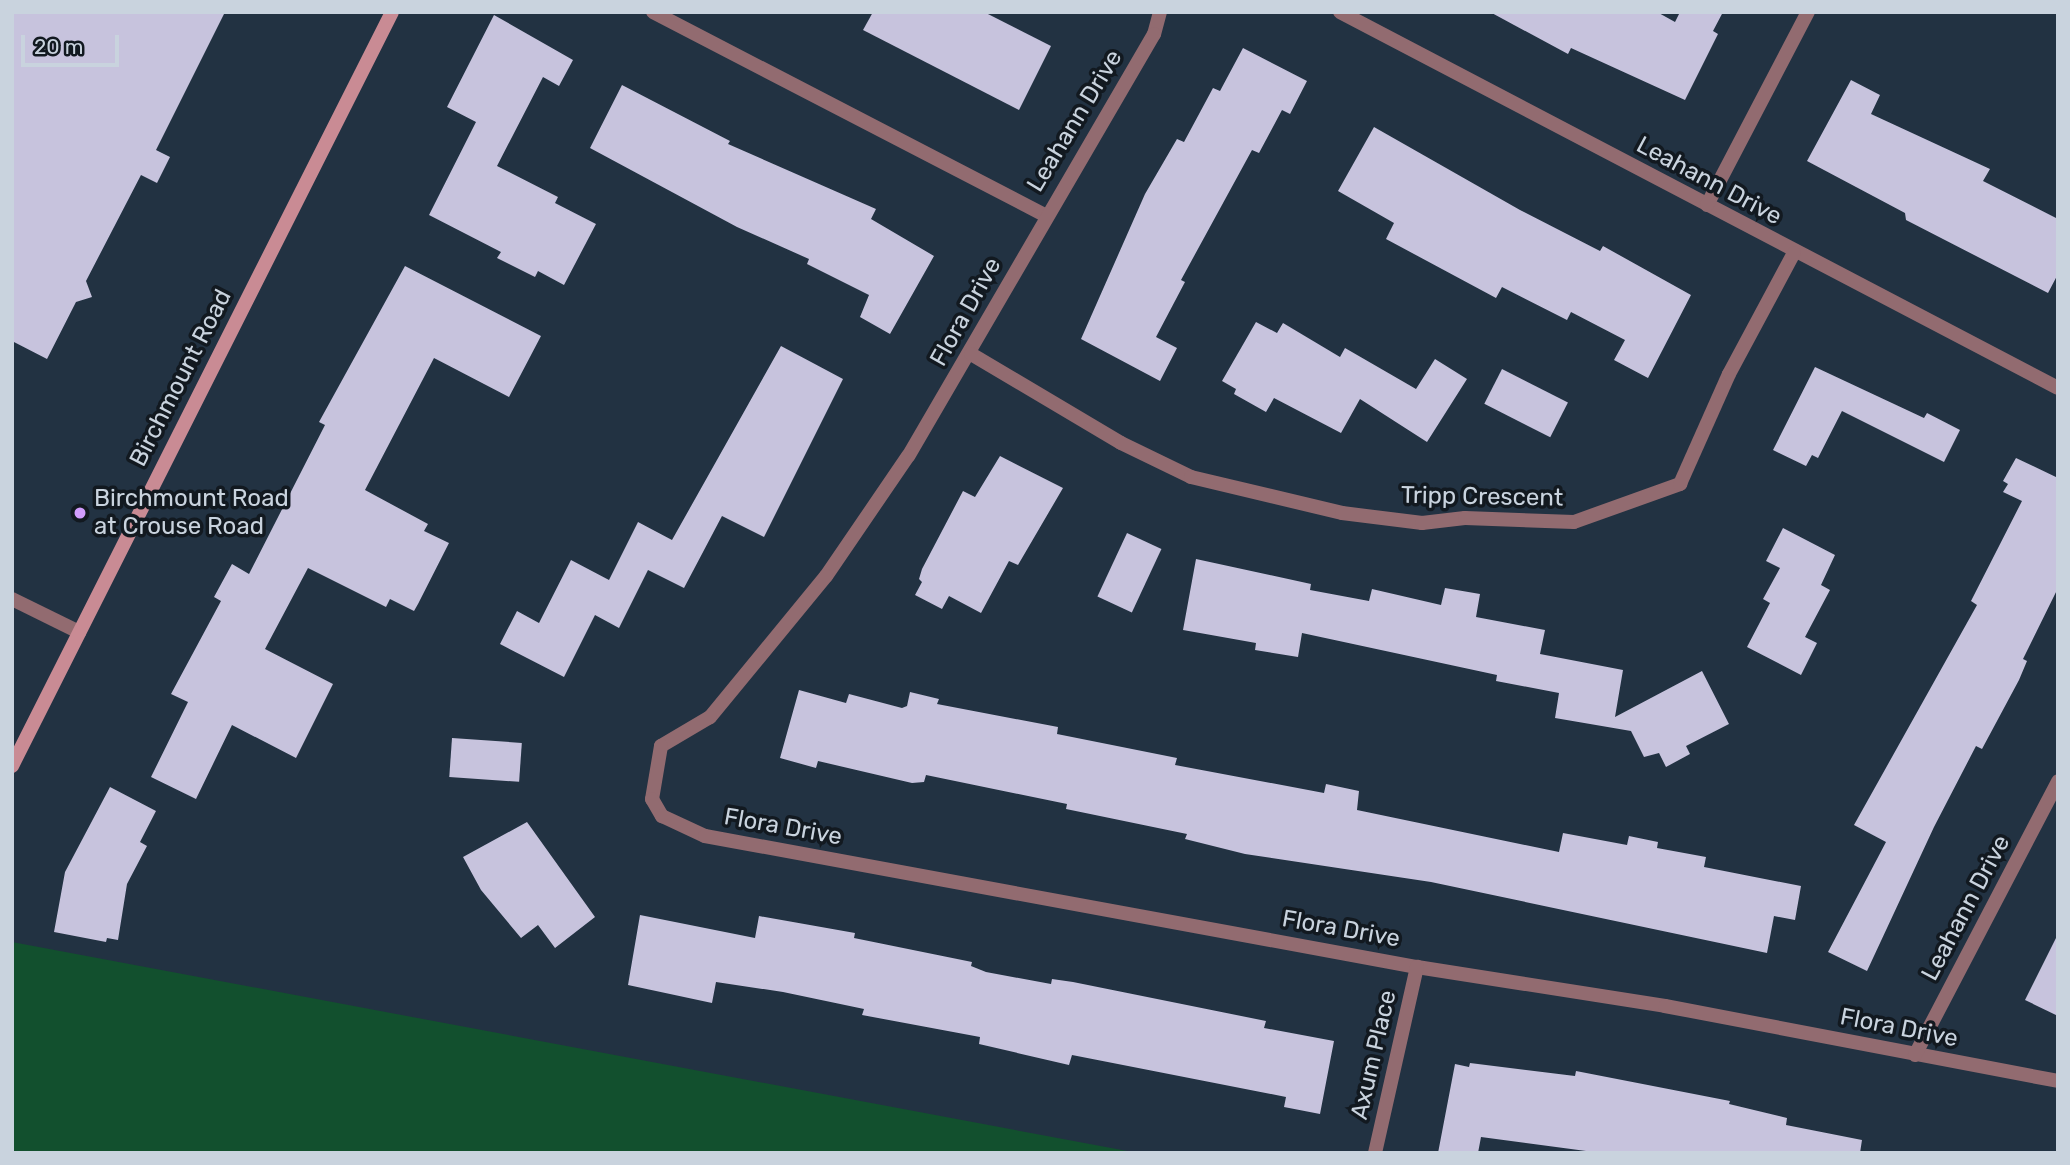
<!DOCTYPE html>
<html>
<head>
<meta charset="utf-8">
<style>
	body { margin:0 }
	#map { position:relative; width:2070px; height:1165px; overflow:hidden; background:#223242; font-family:Rubik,sans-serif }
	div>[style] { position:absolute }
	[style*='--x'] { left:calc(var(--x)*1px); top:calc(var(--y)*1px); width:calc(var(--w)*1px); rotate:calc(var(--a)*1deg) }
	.green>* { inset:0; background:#12502e }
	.building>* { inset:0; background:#c7c3dd; transform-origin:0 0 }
	.minor>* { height:14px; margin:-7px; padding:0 7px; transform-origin:7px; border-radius:7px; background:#926b70 }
	.secondary>* { height:14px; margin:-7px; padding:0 7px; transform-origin:7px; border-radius:7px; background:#c98b94 }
	.dots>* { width:19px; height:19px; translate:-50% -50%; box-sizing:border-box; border:4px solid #121920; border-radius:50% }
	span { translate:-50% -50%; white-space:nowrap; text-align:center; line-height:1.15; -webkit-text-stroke:7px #121920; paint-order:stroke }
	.street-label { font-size:24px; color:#c9d3de }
	.poi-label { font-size:24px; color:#c9d3de }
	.left { translate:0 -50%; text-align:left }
	.frame { position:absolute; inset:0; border:14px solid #c9d3de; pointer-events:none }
	.scale { position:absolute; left:21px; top:35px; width:98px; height:32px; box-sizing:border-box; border:4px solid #c9d3de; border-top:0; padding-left:9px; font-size:21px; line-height:24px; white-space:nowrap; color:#c9d3de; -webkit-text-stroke:5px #121920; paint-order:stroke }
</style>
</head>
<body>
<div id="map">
	<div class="green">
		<div style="clip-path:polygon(12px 942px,1138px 1153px,12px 1153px)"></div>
	</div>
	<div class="building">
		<div style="clip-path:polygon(12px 12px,225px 12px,156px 150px,170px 157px,157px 183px,141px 175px,86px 281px,92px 297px,76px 302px,47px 359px,12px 341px)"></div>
		<div style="clip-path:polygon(873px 12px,984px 12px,1051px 46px,1019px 110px,863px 30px)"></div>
		<div style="clip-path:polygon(1490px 12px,1657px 12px,1675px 22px,1680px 12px,1723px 12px,1713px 31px,1718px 34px,1685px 100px,1571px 48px,1568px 54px)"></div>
		<div style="clip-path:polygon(494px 15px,573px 60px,559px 86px,543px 77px,497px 166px,558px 197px,555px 203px,596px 224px,564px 285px,538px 271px,535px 277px,497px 258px,501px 252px,429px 215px,476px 122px,447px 107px)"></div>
		<div style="clip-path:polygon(1243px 48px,1307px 81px,1290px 114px,1282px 110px,1259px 153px,1252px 150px,1181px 280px,1185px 282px,1156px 337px,1177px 348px,1160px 381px,1081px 339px,1145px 194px,1177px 139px,1184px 142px,1213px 88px,1220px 91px)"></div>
		<div style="clip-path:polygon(1851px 80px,1880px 95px,1871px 114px,1990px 169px,1983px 181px,2058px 219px,2058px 274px,2048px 293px,1906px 220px,1905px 213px,1807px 161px)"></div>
		<div style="clip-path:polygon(622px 85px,730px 141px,728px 144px,876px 209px,871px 219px,934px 256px,890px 334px,860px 317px,869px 295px,807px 264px,809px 259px,737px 227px,590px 148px)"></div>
		<div style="clip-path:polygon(1374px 127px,1520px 210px,1600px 251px,1603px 246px,1691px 295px,1648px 378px,1614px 360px,1625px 340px,1571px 312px,1567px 320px,1502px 287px,1496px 298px,1386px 239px,1394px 223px,1338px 191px)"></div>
		<div style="clip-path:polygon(405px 266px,541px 336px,509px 397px,434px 358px,365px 490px,428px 524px,424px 531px,449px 543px,418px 604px,414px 611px,390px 599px,386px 607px,308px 568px,265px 649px,333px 684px,296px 758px,232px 725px,196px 799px,151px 777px,188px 702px,171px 694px,221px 601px,214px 597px,232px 564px,249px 574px,325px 425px,319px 422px)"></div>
		<div style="clip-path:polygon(1256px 322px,1277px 333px,1283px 323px,1340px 357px,1345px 348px,1416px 389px,1435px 359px,1467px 379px,1427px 442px,1360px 399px,1341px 433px,1274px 398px,1266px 412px,1234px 394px,1236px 389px,1222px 381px)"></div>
		<div style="clip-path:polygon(781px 346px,843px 379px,764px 537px,722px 516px,684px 588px,648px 570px,619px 628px,595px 615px,564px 677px,500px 644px,517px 611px,539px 623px,571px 560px,609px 580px,638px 522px,672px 540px)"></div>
		<div style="clip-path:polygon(1815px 367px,1924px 418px,1927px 413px,1960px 430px,1944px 462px,1842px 411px,1818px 458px,1812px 455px,1806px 466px,1773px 450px)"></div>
		<div style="left:1502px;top:369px;width:74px;height:39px;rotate:27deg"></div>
		<div style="clip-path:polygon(1000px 456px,1063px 488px,1018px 565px,1009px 561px,981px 613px,949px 596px,942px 609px,915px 595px,922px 582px,919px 579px,922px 569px,963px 491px,975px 497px)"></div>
		<div style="clip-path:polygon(2016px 458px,2058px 478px,2058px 588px,2023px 659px,2027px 661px,2019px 680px,1982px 749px,1976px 746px,1934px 827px,1867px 971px,1828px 952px,1886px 842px,1854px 825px,1977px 605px,1971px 601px,2022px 501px,2003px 492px,2008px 484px,2003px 481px)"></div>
		<div style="clip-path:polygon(1783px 528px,1835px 555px,1821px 585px,1830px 590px,1805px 637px,1817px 643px,1801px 675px,1747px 647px,1770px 603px,1763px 599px,1780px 568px,1766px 561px)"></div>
		<div style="left:1127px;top:533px;width:38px;height:70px;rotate:25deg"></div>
		<div style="clip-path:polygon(1196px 559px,1311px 584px,1310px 590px,1369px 601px,1372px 589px,1441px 605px,1445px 588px,1480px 594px,1476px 617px,1545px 630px,1540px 654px,1623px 670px,1615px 717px,1702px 671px,1729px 724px,1686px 746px,1690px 754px,1666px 767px,1659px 753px,1644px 757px,1631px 731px,1555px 718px,1559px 693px,1496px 681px,1497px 675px,1302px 633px,1298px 657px,1255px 650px,1256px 643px,1183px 630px)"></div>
		<div style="clip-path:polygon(799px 690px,846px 703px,849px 694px,902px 708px,907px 706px,910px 692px,939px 699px,937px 704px,1058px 727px,1057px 734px,1177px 758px,1175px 765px,1324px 793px,1326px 784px,1359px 791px,1357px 810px,1559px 852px,1563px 833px,1627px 845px,1629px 836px,1658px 842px,1657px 848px,1706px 857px,1704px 867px,1801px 886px,1795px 920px,1774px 916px,1767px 953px,1431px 882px,1245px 854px,1185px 839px,1187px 834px,1066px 809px,1067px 804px,926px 775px,924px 782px,912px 783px,818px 761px,816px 768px,780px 758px)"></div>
		<div style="left:452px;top:738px;width:70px;height:39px;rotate:4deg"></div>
		<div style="clip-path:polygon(110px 787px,156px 811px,140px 842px,147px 846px,127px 884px,118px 940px,107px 938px,106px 942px,54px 932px,65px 872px)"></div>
		<div style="clip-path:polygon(527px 822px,595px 917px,555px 948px,538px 925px,521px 938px,481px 890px,463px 857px)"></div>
		<div style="clip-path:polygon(640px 915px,755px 938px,759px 916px,855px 933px,854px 938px,972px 962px,971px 966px,986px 972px,1051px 984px,1052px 979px,1073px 982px,1266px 1021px,1264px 1028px,1334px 1041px,1320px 1114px,1284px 1107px,1286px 1097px,1072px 1055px,1069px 1065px,979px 1044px,980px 1037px,862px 1015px,864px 1009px,783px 992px,716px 982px,712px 1003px,628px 985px)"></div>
		<div style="clip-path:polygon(2058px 934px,2058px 1016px,2025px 1000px)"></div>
		<div style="clip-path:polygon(1470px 1063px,1575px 1076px,1576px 1071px,1730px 1101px,1729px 1104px,1787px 1118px,1786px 1125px,1862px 1140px,1860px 1153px,1601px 1153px,1481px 1137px,1478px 1153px,1438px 1153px,1455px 1064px,1469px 1067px)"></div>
	</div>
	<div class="minor">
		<div style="--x:653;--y:12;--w:441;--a:27.4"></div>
		<div style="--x:1160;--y:12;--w:23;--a:105"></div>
		<div style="--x:1154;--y:34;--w:488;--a:120.2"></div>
		<div style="--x:908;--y:456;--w:145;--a:124.3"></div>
		<div style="--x:826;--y:576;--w:183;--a:129.4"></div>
		<div style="--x:710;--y:717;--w:57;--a:149.4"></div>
		<div style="--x:661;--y:746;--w:54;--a:99.6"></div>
		<div style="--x:652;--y:799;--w:20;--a:60"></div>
		<div style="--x:662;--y:816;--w:47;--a:24.9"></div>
		<div style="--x:705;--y:836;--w:724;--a:10.43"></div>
		<div style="--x:1417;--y:967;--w:251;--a:8.9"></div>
		<div style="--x:1665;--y:1006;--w:400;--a:10.8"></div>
		<div style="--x:1340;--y:12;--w:810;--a:27.64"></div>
		<div style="--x:1707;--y:205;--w:218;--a:-62.4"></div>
		<div style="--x:971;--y:354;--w:174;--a:30.7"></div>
		<div style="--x:1121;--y:443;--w:78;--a:25.9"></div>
		<div style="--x:1191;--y:477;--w:155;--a:13.4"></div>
		<div style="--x:1342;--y:513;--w:81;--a:7.1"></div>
		<div style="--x:1422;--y:523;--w:43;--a:-6.6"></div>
		<div style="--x:1465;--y:518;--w:109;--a:2.1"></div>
		<div style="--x:1574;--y:522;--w:113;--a:-19.7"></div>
		<div style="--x:1680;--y:484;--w:120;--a:-66"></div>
		<div style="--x:1729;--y:374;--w:137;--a:-61.8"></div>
		<div style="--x:12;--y:599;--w:75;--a:26.2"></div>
		<div style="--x:1915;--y:1055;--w:309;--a:-62.4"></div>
		<div style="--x:1375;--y:1153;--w:191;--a:-77.3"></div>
	</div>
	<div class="secondary">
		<div style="--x:12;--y:766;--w:844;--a:-63.25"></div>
	</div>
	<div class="dots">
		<div style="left:80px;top:513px;background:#d29dfd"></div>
	</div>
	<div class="street-label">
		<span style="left:1075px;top:121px;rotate:-59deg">Leahann Drive</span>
		<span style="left:1709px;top:181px;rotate:28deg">Leahann Drive</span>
		<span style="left:966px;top:312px;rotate:-61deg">Flora Drive</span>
		<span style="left:181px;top:378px;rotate:-63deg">Birchmount Road</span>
		<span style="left:1482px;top:497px;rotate:1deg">Tripp Crescent</span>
		<span style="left:783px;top:827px;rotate:10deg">Flora Drive</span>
		<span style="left:1966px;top:908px;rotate:-62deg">Leahann Drive</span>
		<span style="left:1341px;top:929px;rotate:10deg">Flora Drive</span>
		<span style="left:1899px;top:1028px;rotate:11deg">Flora Drive</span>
		<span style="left:1374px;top:1055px;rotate:-77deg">Axum Place</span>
	</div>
	<div class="poi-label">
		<span class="left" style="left:94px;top:513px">Birchmount Road<br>at Crouse Road</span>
	</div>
	<div class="frame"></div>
	<div class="scale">20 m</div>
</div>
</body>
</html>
